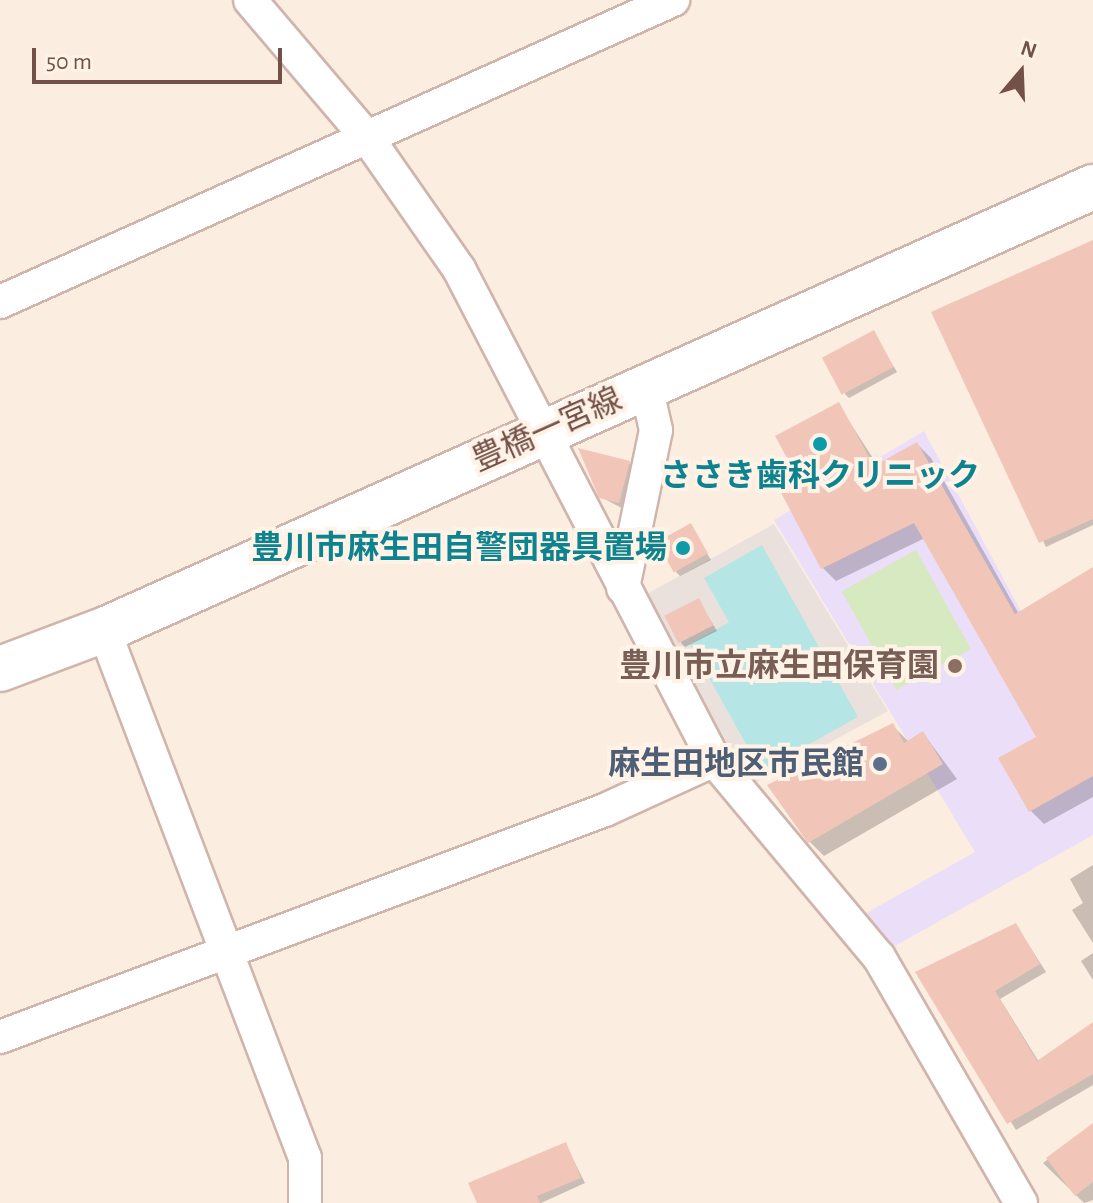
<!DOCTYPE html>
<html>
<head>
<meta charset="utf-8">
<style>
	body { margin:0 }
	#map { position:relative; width:1093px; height:1203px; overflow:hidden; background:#fcede1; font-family:"Alegreya Sans","Noto Sans JP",sans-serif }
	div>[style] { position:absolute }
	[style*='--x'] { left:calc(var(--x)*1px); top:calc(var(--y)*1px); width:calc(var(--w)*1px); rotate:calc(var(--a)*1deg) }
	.industrial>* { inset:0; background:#ebe1dc }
	.education>* { inset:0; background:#ebdef8 }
	.green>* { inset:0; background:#d7e9c0; transform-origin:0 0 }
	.water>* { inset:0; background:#b6e5e5 }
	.shadow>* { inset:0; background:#0003 }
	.building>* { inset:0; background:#f1c6b9; transform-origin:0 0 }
	.roads { filter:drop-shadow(2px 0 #cfb5ab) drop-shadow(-2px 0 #cfb5ab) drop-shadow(0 2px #cfb5ab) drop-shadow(0 -2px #cfb5ab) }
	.street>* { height:32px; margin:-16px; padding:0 16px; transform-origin:16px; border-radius:16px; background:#fff }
	.secondary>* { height:44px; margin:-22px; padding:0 22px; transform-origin:22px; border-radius:22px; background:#fff }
	.dots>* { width:22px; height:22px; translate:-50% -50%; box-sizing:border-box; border:4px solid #fff2e7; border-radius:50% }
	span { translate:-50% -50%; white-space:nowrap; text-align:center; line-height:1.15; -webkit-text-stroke:8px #fff2e7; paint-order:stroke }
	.street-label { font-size:32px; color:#735148 }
	.culture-label { font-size:32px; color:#0d838f; font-weight:700 }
	.right { translate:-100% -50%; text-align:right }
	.education-label { font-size:32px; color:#785e54; font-weight:700 }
	.service-label { font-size:32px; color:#4e5e75; font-weight:700 }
	.north { position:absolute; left:981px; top:32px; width:80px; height:80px; -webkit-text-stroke:6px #fff2e7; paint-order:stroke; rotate:19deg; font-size:22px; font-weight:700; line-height:32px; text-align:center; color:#735148 }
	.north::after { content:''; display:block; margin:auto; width:28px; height:36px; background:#735148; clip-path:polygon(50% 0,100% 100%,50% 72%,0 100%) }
	.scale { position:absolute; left:32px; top:48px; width:250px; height:36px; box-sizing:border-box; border:4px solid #735148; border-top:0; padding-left:10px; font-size:24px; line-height:28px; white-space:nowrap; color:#735148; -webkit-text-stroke:6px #fff2e7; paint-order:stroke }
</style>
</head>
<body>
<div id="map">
	<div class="industrial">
		<div style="clip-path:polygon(774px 524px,888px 711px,755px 783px,722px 745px,643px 596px)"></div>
	</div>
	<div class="education">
		<div style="clip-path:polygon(924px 431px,1093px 745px,1093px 835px,886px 951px,861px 916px,975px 852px,774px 520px)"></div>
	</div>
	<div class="green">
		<div style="left:916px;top:550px;width:113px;height:85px;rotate:61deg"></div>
	</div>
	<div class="water">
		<div style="clip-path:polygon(762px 545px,858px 717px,761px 771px,690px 644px,729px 622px,704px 578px)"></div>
	</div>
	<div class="shadow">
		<div style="clip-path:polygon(1093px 242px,1093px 525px,1046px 547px,934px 313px)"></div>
		<div style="clip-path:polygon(873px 332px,897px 372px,849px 398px,845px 394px)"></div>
		<div style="clip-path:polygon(838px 404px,878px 466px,917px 444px,931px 458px,1019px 614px,1093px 570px,1093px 797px,1044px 824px,1031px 811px,1038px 737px,925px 538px,836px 581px,822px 567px,797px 474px)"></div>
		<div style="clip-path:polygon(629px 463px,639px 473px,629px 512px,601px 497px)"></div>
		<div style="clip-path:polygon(691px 526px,711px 560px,680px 576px,676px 572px)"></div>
		<div style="clip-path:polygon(698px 600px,717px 631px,685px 647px,681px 643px)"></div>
		<div style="clip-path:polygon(892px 725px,909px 742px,923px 733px,957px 779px,824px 856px,810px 842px)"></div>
		<div style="clip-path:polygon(1093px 865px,1093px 943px,1072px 910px,1083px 903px,1070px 879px)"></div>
		<div style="clip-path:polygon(1016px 925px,1046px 972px,1000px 999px,1039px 1062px,1093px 1024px,1093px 1085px,1016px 1130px,918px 972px)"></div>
		<div style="clip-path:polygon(1093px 953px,1093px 980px,1081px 961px)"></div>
		<div style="clip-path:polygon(1093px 1126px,1093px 1200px,1084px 1203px,1043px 1163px)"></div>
		<div style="clip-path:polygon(566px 1145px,585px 1183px,541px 1203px,479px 1203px)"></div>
	</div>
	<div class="building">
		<div style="clip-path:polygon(1093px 240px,1093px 519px,1039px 543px,931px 312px)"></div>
		<div style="left:874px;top:330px;width:42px;height:59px;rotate:62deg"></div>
		<div style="clip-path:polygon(839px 402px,874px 466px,917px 442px,1015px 614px,1093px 567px,1093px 776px,1029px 812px,998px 758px,1036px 737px,914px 523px,821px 569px,776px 483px,795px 473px,775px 436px)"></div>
		<div style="clip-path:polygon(578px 448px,630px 461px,619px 503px,599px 498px)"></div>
		<div style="left:691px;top:523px;width:35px;height:39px;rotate:61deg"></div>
		<div style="left:699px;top:598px;width:31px;height:39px;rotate:63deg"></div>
		<div style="clip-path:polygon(893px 723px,904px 743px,923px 731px,943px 764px,808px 843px,767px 785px)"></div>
		<div style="clip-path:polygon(1016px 923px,1040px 964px,995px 991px,1037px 1061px,1093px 1022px,1093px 1074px,1007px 1124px,915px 972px)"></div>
		<div style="clip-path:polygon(1093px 1123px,1093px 1182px,1075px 1196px,1046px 1158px)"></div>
		<div style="clip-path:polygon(566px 1142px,581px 1178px,537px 1196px,540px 1203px,477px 1203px,468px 1183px)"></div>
	</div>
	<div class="roads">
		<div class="street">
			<div style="--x:250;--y:0;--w:184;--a:49.6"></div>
			<div style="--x:369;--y:140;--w:157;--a:55.1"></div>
			<div style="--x:459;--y:269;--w:553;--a:62.55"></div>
			<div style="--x:714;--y:760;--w:257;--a:50.1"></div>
			<div style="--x:879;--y:957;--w:284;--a:60"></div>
			<div style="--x:0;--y:302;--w:738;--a:-24.17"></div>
			<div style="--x:623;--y:588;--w:161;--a:-78.2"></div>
			<div style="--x:656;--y:430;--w:45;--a:-102.8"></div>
			<div style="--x:104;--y:630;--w:565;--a:69.16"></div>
			<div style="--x:305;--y:1158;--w:45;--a:90"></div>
			<div style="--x:0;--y:1037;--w:646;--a:-20.57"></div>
			<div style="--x:605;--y:810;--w:120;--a:-24.6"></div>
		</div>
		<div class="secondary">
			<div style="--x:0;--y:669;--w:111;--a:-20.6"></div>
			<div style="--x:104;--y:630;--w:1084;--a:-24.13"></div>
		</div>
	</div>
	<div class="dots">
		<div style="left:820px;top:444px;background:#0f9aa8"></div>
		<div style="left:683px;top:548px;background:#0f9aa8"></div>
		<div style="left:955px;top:666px;background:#8d6e63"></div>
		<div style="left:880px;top:764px;background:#5c6f8a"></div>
	</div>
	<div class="street-label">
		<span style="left:547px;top:430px;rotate:-24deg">豊橋一宮線</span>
	</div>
	<div class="culture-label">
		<span style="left:820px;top:476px">ささき歯科クリニック</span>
		<span class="right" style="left:667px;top:548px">豊川市麻生田自警団器具置場</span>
	</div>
	<div class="education-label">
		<span class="right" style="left:939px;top:666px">豊川市立麻生田保育園</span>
	</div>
	<div class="service-label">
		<span class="right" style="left:864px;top:764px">麻生田地区市民館</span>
	</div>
	<div class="north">N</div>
	<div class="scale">50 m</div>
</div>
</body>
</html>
